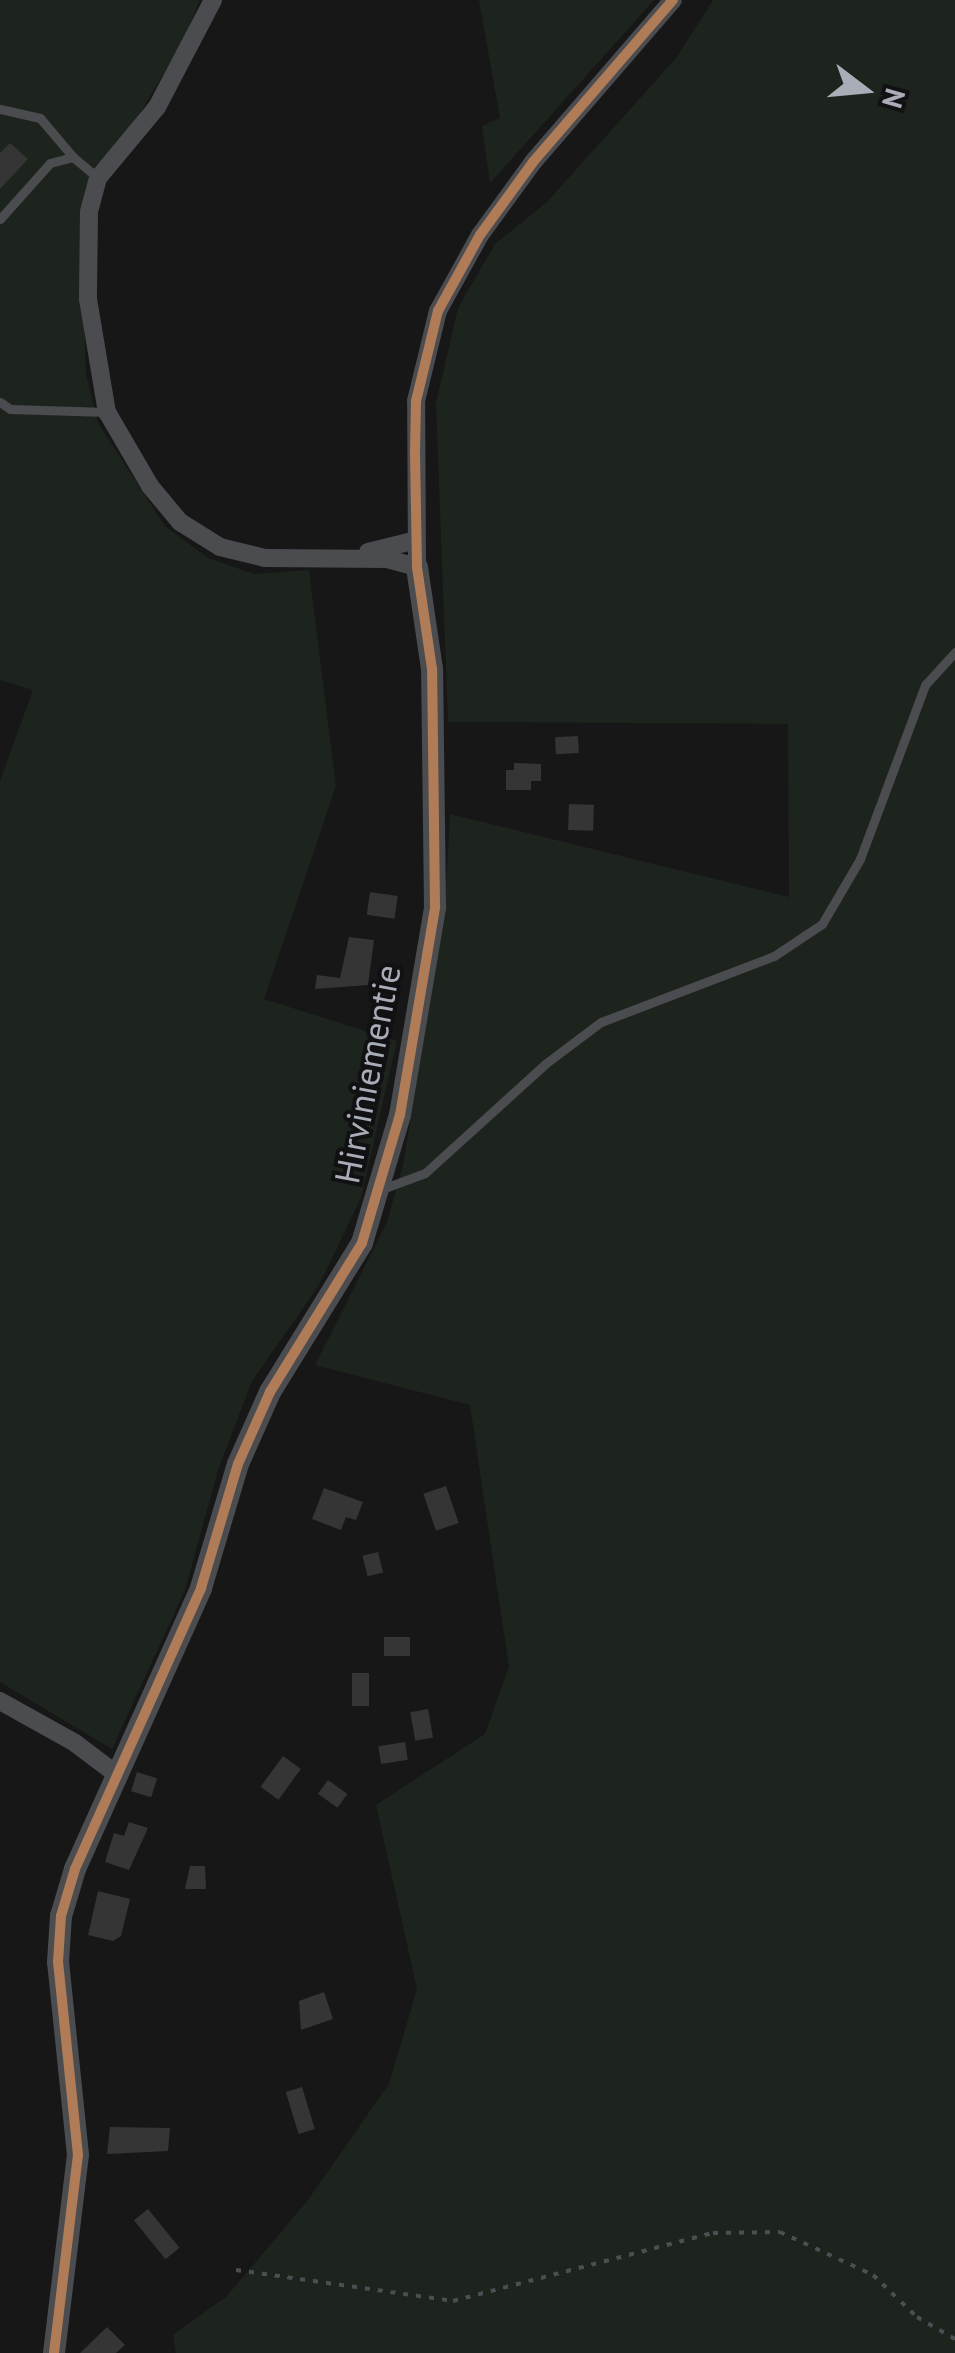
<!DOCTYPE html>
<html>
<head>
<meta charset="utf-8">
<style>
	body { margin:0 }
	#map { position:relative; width:955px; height:2353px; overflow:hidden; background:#171717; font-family:"PT Sans",sans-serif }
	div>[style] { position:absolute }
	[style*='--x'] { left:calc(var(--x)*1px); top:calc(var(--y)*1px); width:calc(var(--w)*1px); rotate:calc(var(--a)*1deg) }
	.green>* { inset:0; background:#1d241e }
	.building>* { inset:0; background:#353536; transform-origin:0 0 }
	.path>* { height:4px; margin-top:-2px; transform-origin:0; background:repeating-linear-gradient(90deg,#4d4e52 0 5px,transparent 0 13px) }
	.service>* { height:9px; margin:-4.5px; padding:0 4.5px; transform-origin:4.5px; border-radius:4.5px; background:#4b4c50 }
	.minor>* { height:18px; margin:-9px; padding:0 9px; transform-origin:9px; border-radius:9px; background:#4b4c50 }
	.tertiary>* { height:22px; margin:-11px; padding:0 11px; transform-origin:11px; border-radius:11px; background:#4b4c50 }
	.bus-1>* { height:10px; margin:-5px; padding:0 5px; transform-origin:5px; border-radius:5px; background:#b07c57 }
	span { translate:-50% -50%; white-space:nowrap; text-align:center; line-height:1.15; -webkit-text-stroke:8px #111113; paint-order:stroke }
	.street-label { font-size:35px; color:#a8adb8 }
	.north { position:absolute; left:815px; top:40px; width:100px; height:100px; -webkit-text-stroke:8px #111113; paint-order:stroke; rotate:106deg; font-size:28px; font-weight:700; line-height:40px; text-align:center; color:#a8adb8 }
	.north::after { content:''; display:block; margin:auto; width:35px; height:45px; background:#a8adb8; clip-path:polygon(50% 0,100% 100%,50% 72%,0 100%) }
</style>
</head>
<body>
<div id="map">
	<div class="green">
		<div style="clip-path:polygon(0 0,200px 0,182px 44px,127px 134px,95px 166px,80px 211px,86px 374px,98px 423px,165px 526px,208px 558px,254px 574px,309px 570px,336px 786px,264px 999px,397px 1041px,361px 1198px,319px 1285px,252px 1381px,218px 1470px,185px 1590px,112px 1749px,0 1682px,0 781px,33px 690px,0 680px)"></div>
		<div style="clip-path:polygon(479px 0,654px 0,490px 183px,482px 126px,500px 118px)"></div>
		<div style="clip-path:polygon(713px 0,955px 0,955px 2353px,176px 2353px,173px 2335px,227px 2296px,308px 2200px,389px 2084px,417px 1989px,376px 1805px,485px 1734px,509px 1667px,470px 1405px,315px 1365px,387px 1222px,403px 1165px,445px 908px,450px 814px,789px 897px,788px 724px,448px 722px,436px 403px,458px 308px,495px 244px,547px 202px,677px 57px)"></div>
	</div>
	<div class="building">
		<div style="clip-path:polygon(10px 143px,28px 159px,0 189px,0 153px)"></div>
		<div style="left:578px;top:736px;width:17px;height:23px;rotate:87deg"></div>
		<div style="clip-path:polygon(514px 763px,541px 764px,541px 781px,531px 781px,531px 790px,506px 790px,506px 770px,514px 770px)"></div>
		<div style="left:569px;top:804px;width:25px;height:26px;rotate:2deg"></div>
		<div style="left:370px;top:892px;width:28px;height:23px;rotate:8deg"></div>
		<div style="clip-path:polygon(349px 937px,374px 940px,368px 985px,315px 989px,317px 975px,340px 978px)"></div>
		<div style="left:446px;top:1486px;width:39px;height:24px;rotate:71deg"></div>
		<div style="clip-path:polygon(324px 1488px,363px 1502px,356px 1520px,346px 1517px,341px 1530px,312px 1519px)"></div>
		<div style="left:378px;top:1552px;width:21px;height:16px;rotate:76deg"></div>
		<div style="left:410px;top:1637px;width:19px;height:26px;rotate:90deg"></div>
		<div style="left:352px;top:1673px;width:17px;height:33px"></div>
		<div style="left:428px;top:1709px;width:29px;height:18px;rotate:80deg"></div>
		<div style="left:405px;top:1742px;width:18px;height:27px;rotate:81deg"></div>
		<div style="left:283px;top:1756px;width:22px;height:38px;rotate:36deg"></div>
		<div style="left:137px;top:1772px;width:21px;height:20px;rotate:17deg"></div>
		<div style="left:328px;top:1780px;width:24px;height:17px;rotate:36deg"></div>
		<div style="clip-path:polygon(129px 1822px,148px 1828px,129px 1870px,105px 1862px,114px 1833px,124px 1836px)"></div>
		<div style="clip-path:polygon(190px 1866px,205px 1866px,206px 1889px,185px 1889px)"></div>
		<div style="clip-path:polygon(98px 1891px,130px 1899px,121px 1936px,113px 1941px,88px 1935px)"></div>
		<div style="clip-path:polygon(324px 1992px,333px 2019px,301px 2030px,299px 2001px)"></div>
		<div style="left:302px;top:2087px;width:44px;height:17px;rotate:73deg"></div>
		<div style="clip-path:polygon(110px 2127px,170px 2128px,168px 2151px,107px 2154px)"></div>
		<div style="left:148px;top:2209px;width:50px;height:18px;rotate:51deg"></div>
		<div style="clip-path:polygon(107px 2327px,125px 2345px,116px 2353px,80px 2353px)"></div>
	</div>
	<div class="path">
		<div style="--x:236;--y:2270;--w:219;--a:8.1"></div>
		<div style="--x:453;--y:2301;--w:269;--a:-14.7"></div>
		<div style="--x:713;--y:2233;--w:67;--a:-0.9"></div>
		<div style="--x:780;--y:2232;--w:102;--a:24.8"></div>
		<div style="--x:873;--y:2275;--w:61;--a:43.7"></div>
		<div style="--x:917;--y:2317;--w:44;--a:30.1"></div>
	</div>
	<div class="service">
		<div style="--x:0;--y:109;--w:41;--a:12.7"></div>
		<div style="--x:40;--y:118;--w:51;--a:49.8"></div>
		<div style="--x:0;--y:219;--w:75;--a:-48.2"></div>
		<div style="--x:50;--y:163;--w:24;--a:-15"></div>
		<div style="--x:73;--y:157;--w:33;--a:40"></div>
		<div style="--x:0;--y:402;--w:12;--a:35"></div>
		<div style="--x:10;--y:409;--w:97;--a:1.8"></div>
		<div style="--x:382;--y:1189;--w:46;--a:-20.4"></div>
		<div style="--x:425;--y:1173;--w:162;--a:-42.2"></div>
		<div style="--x:545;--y:1064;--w:70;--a:-36.9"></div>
		<div style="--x:601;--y:1022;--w:185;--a:-20.9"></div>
		<div style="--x:774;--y:956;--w:58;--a:-33.7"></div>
		<div style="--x:822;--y:924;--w:75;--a:-59.7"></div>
		<div style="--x:860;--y:859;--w:186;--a:-69.5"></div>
		<div style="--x:925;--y:685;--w:45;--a:-47.7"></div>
	</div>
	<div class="minor">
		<div style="--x:213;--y:0;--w:121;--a:117.6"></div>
		<div style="--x:157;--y:107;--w:92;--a:129.7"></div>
		<div style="--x:98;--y:178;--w:35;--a:105"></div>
		<div style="--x:89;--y:212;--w:87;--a:90.7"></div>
		<div style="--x:88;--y:299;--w:115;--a:80.5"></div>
		<div style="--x:107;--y:412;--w:86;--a:59.8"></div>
		<div style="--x:150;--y:486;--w:47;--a:50.2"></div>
		<div style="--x:180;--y:522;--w:47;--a:32"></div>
		<div style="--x:220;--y:547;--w:46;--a:13.7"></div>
		<div style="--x:265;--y:558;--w:122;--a:0.5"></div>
		<div style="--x:387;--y:559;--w:31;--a:15"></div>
		<div style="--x:417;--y:567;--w:166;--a:-90.3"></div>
		<div style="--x:416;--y:401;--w:93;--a:-76.3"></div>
		<div style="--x:438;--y:311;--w:87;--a:-61.1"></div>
		<div style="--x:480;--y:235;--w:90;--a:-54"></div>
		<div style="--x:533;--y:162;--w:214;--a:-49.2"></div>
		<div style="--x:368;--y:552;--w:49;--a:-14"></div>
		<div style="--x:0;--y:1701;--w:86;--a:29.2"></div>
		<div style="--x:75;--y:1743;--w:51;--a:37.1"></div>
	</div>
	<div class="tertiary">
		<div style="--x:54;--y:2353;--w:199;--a:-83.1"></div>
		<div style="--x:78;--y:2155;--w:194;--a:-95.9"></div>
		<div style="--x:58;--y:1962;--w:46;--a:-86.3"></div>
		<div style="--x:61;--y:1916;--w:49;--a:-73.4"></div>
		<div style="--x:75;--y:1869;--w:308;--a:-65.8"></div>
		<div style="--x:201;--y:1588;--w:129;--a:-73.4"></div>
		<div style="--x:238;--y:1464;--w:79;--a:-66"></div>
		<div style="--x:270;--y:1392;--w:175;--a:-58.3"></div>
		<div style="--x:362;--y:1243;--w:134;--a:-73.5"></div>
		<div style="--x:400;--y:1115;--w:211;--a:-80.4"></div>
		<div style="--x:435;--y:907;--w:238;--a:-90.7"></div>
		<div style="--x:432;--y:669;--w:103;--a:-98.4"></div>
	</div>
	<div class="bus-1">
		<div style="--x:54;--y:2353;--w:199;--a:-83.1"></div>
		<div style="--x:78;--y:2155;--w:194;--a:-95.9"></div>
		<div style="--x:58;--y:1962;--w:46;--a:-86.3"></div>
		<div style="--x:61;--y:1916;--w:49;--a:-73.4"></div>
		<div style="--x:75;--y:1869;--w:308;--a:-65.8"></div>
		<div style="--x:201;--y:1588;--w:129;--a:-73.4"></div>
		<div style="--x:238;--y:1464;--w:79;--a:-66"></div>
		<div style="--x:270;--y:1392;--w:175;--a:-58.3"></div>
		<div style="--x:362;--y:1243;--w:134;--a:-73.5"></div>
		<div style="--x:400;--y:1115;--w:211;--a:-80.4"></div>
		<div style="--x:435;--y:907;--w:238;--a:-90.7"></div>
		<div style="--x:432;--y:669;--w:103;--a:-98.4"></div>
		<div style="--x:417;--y:567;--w:114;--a:-91"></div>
		<div style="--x:415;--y:453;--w:52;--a:-88.9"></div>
		<div style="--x:416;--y:401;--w:93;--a:-76.3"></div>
		<div style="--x:438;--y:311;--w:87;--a:-61.1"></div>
		<div style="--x:480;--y:235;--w:90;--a:-54"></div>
		<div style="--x:533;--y:162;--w:214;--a:-49.2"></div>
	</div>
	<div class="street-label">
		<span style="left:367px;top:1074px;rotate:-79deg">Hirviniementie</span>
	</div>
	<div class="north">N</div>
</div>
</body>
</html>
